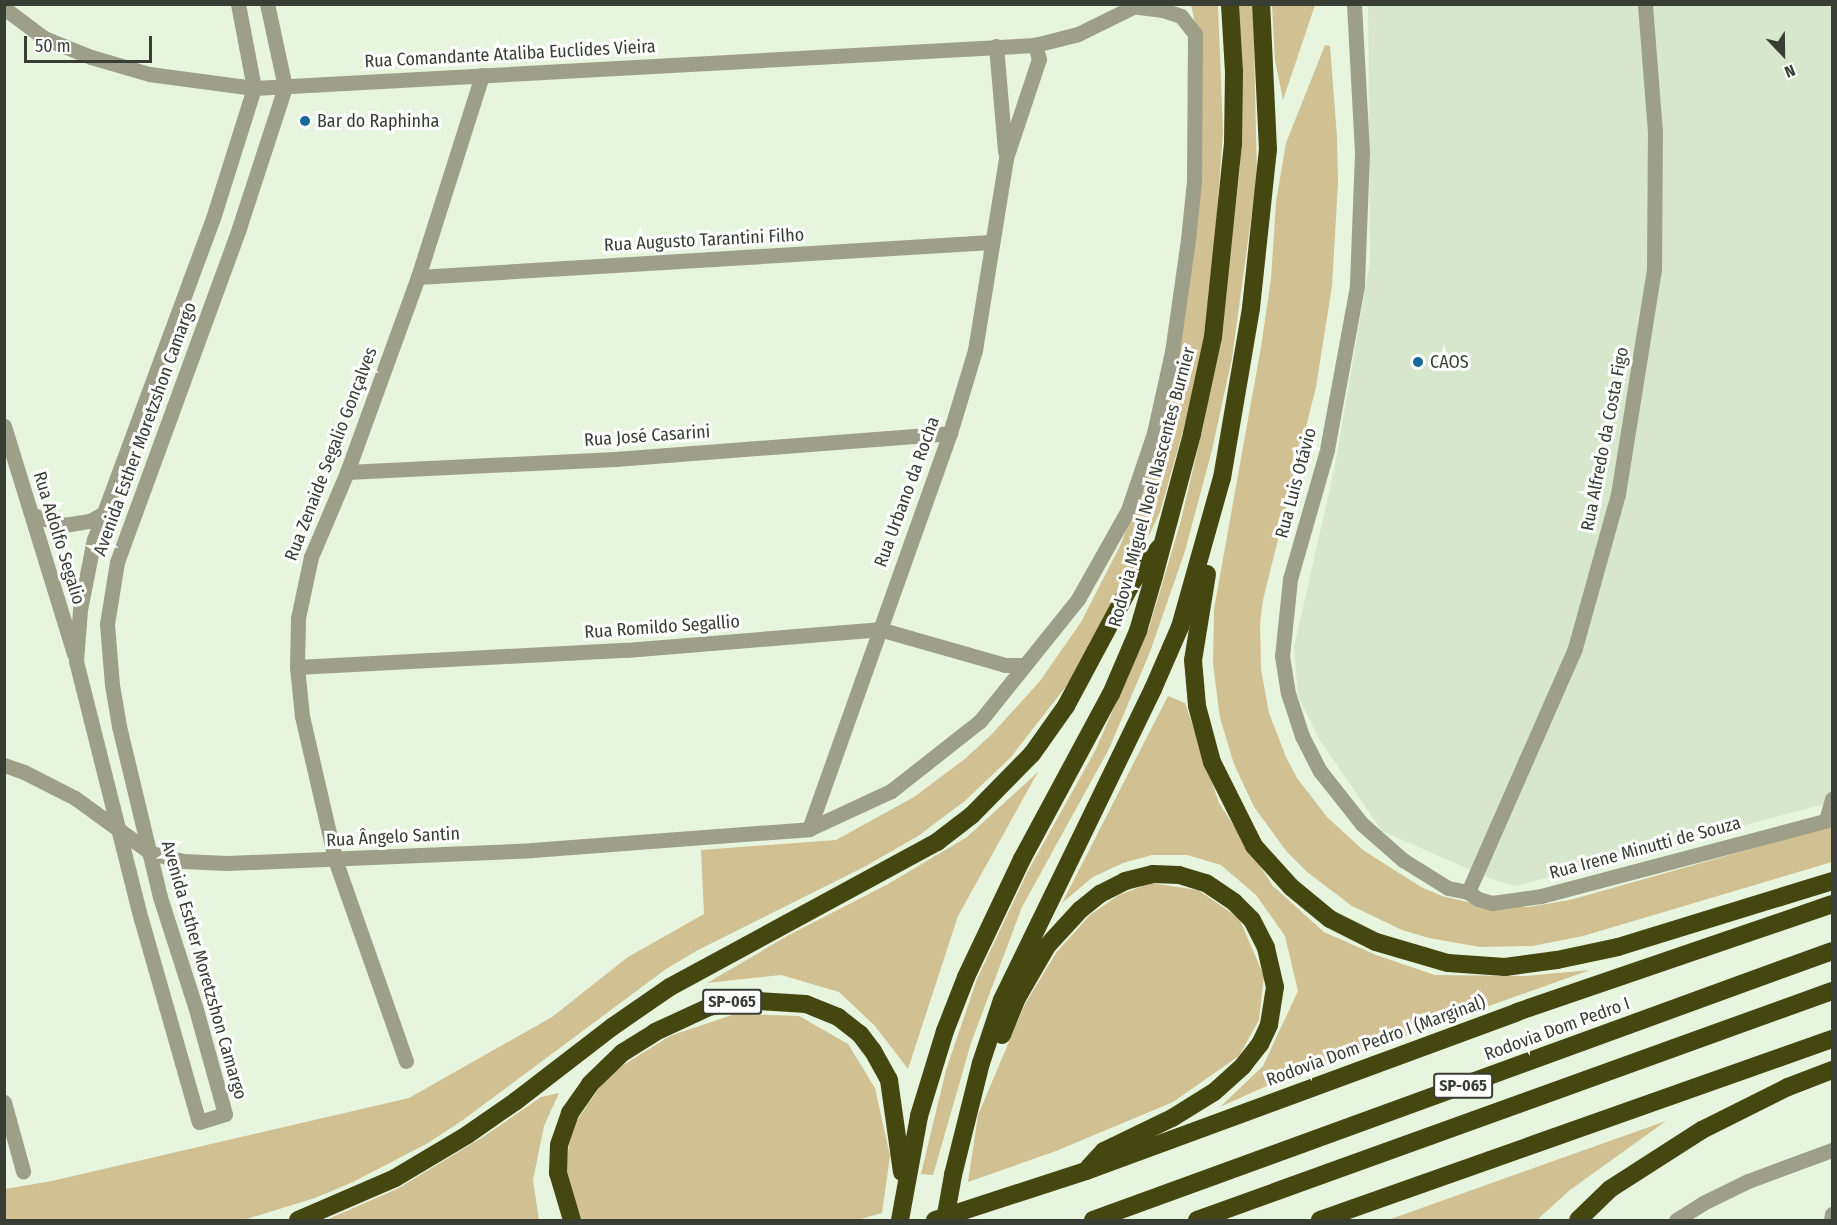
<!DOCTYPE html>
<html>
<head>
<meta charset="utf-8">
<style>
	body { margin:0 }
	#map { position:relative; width:1837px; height:1225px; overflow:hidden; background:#e7f4de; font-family:"Fira Sans Condensed",sans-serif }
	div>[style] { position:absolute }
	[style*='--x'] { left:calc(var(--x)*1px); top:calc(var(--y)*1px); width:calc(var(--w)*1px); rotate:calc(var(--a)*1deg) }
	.built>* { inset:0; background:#d6e7cc }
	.green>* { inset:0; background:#d1c092 }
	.minor>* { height:15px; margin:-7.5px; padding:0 7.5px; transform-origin:7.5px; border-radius:7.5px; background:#9d9f88 }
	.highway>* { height:18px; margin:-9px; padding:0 9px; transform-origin:9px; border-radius:9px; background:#454711 }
	.highway-bridge>* { height:18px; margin:-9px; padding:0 9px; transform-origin:9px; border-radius:9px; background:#454711 }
	.dots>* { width:16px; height:16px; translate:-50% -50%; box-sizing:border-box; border:3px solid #fff; border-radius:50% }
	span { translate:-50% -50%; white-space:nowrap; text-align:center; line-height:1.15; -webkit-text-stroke:6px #fff; paint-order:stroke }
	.shield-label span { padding:2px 4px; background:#fff; border:2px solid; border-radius:4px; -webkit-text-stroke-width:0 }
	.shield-label { font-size:16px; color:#393e35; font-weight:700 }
	.street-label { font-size:18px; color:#393e35 }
	.poi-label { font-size:18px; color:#393e35 }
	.left { translate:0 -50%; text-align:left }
	.frame { position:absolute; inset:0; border:6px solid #393e35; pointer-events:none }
	.north { position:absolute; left:1753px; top:24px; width:60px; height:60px; -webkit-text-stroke:4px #fff; paint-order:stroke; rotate:158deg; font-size:16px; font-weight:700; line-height:24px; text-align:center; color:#393e35 }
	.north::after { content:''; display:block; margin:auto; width:21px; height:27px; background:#393e35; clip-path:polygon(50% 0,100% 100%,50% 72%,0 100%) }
	.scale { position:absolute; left:24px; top:36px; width:128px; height:27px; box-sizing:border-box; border:3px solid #393e35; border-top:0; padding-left:8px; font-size:18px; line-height:21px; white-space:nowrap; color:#393e35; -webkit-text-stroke:4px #fff; paint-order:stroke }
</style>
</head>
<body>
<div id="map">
	<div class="built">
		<div style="clip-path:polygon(1368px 5px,1832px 5px,1832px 802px,1516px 886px,1491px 879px,1382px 831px,1319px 739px,1298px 696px,1294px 647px,1334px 471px,1370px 261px)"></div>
	</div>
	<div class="green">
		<div style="clip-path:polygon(1191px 5px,1218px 5px,1223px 132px,1210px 306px,1194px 393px,1160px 512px,1142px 550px,1071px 680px,1011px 757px,966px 800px,918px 836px,866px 866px,698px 950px,666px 969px,463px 1120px,428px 1143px,353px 1182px,315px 1198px,243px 1220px,5px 1220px,5px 1189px,52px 1181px,409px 1098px,552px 1017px,628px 957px,704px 914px,701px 850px,836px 840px,914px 797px,966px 758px,992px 734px,1040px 681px,1081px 622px,1120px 546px,1156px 451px,1176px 367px,1199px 41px)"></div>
		<div style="clip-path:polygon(1238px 5px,1253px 5px,1257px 175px,1232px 358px,1212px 450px,1185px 551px,1150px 652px,1109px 749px,1022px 907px,971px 1043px,933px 1175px,921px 1174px,946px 1070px,977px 979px,1028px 871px,1095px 751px,1149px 628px,1180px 524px,1204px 423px,1230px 256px,1240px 168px,1242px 55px)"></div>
		<div style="clip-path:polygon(1272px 5px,1315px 5px,1283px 100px,1275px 60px)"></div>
		<div style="clip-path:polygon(1325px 45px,1330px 46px,1337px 137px,1338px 183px,1332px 286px,1316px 387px,1263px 600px,1260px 623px,1261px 669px,1269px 713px,1286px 757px,1297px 778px,1327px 817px,1363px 850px,1421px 887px,1442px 896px,1485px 906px,1528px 907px,1570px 900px,1832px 826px,1832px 862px,1583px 936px,1532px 946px,1480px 947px,1429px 938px,1402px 930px,1352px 906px,1307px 872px,1287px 852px,1254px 807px,1234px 764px,1220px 718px,1213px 664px,1214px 609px,1261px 347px,1271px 279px,1276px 202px,1286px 143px)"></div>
		<div style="clip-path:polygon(1168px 696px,1185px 703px,1219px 803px,1273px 886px,1324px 932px,1376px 955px,1435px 975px,1525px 976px,1590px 970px,1280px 1080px,1220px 1107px,1263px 1066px,1298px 991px,1285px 936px,1256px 895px,1221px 865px,1187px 855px,1152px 855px,1123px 863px,1093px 877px,1062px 903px)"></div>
		<div style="clip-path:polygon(1038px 772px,958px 916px,908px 1069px,875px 1026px,839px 992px,781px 975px,707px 983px,789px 935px,888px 884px,967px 837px)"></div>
		<div style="clip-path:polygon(1151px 883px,1198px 890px,1239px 918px,1264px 976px,1259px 1020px,1239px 1056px,1173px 1102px,1056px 1151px,968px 1182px,978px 1115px,1025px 1004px,1056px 953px,1090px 915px,1119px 895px)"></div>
		<div style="clip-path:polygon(735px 1014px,799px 1016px,848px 1044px,875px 1088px,890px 1156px,882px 1213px,857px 1220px,582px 1220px,565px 1177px,571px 1129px,609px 1074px,670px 1036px)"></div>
		<div style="clip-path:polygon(559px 1093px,544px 1126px,533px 1180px,539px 1220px,326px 1220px,397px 1189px,483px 1137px,541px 1097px)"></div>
		<div style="clip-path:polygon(1666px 1121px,1570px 1190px,1537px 1220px,1388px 1220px)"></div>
	</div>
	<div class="minor">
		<div style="--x:238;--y:4;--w:86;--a:79.2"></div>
		<div style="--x:254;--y:88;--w:136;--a:107.5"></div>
		<div style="--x:213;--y:218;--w:342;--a:110.3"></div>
		<div style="--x:94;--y:539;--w:72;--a:101.2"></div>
		<div style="--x:80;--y:610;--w:51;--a:94.5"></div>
		<div style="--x:76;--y:661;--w:266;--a:75.9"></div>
		<div style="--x:141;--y:919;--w:211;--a:74.1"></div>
		<div style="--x:199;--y:1122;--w:27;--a:-17"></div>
		<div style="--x:225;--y:1114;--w:112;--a:-105.5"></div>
		<div style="--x:195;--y:1006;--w:114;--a:-107.8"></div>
		<div style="--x:160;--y:897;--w:176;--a:-103.5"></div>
		<div style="--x:119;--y:726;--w:42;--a:-99.7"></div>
		<div style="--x:112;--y:685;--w:61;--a:-94.7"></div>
		<div style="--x:107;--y:624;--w:63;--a:-80.8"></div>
		<div style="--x:117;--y:562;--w:356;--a:-69.9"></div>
		<div style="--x:239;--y:228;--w:148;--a:-71.9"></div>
		<div style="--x:285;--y:87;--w:85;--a:-102.2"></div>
		<div style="--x:1354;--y:4;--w:149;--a:86.9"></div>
		<div style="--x:1362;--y:153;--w:133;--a:92.2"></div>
		<div style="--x:1357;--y:286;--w:167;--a:100.4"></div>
		<div style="--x:1327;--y:450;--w:134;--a:106"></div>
		<div style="--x:1290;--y:579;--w:77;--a:95.9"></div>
		<div style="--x:1282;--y:656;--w:37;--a:81"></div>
		<div style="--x:1288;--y:693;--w:45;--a:72"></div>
		<div style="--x:1302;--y:736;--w:39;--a:63"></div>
		<div style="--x:1320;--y:771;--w:68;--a:51.6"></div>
		<div style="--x:1362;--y:824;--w:55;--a:41.3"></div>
		<div style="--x:1403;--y:860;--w:53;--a:31.9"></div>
		<div style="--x:1448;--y:888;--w:20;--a:11"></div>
		<div style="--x:1468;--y:892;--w:12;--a:35"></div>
		<div style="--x:1478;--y:899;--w:15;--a:16"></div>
		<div style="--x:1492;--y:903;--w:49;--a:-8.1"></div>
		<div style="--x:1541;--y:896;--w:301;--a:-14.8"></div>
		<div style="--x:4;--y:8;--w:50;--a:36.9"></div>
		<div style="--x:44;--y:38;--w:51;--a:22"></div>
		<div style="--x:91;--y:57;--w:60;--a:16.3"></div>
		<div style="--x:149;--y:74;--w:106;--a:7.6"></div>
		<div style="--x:254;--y:88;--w:782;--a:-3.15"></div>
		<div style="--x:1035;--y:45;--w:44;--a:-14.3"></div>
		<div style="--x:1078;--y:34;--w:68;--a:-26.2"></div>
		<div style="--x:996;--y:46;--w:106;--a:85.1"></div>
		<div style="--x:418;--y:277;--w:574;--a:-3.5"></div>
		<div style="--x:4;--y:426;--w:238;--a:72.9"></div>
		<div style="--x:347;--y:472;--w:268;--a:-2.8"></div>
		<div style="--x:615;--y:459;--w:336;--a:-4.4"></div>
		<div style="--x:32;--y:515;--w:34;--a:17"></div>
		<div style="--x:64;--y:525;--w:26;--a:-9"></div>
		<div style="--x:90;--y:521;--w:14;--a:-30"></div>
		<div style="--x:297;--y:667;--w:329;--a:-3"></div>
		<div style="--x:626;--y:650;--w:254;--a:-4.7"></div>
		<div style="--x:879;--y:629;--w:131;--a:15.9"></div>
		<div style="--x:1005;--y:665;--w:20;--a:0"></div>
		<div style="--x:4;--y:765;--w:21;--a:19"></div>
		<div style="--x:24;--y:772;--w:57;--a:27"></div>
		<div style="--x:75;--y:798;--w:94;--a:35.9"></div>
		<div style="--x:151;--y:853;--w:33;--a:14"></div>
		<div style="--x:183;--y:861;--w:44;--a:2.6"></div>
		<div style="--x:227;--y:863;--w:305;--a:-2.4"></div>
		<div style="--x:532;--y:850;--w:278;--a:-4.3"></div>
		<div style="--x:809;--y:829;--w:90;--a:-24.9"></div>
		<div style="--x:891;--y:791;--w:113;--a:-38.2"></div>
		<div style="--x:980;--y:721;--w:156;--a:-51.2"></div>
		<div style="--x:1078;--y:599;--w:102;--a:-60.7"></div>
		<div style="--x:1128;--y:510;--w:81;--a:-71.3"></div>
		<div style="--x:1154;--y:433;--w:83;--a:-77.5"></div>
		<div style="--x:1172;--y:352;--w:113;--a:-81.9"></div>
		<div style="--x:1188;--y:240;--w:59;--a:-84.2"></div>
		<div style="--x:1194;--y:181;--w:147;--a:-89.6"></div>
		<div style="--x:1195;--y:34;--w:23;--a:-128"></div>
		<div style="--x:1181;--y:16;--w:19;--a:-162"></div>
		<div style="--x:1163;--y:10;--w:26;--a:-173"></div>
		<div style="--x:1826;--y:820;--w:22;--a:-74"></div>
		<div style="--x:809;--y:829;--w:420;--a:-70.4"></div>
		<div style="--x:950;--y:433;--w:87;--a:-73.2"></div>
		<div style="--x:975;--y:350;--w:194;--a:-80.8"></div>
		<div style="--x:1006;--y:158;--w:104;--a:-71.6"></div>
		<div style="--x:1039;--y:59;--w:15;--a:-106"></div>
		<div style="--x:1468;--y:892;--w:266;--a:-66.3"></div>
		<div style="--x:1575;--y:648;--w:160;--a:-74.4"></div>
		<div style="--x:1618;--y:494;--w:227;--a:-80.9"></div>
		<div style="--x:1654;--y:270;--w:138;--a:-89.6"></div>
		<div style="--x:1655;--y:132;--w:128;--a:-94.5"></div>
		<div style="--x:406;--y:1061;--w:214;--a:-109.4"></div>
		<div style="--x:335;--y:859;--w:147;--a:-103"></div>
		<div style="--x:302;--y:716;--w:49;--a:-95.8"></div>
		<div style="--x:297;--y:667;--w:49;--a:-88.8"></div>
		<div style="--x:298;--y:618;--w:62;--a:-78"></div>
		<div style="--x:311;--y:557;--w:92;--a:-67"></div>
		<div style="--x:347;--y:472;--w:208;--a:-70"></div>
		<div style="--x:418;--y:277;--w:212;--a:-72.4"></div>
		<div style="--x:4;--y:1102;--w:72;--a:74.6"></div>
		<div style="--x:1676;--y:1220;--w:32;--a:-32"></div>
		<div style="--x:1703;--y:1203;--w:50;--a:-26.1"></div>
		<div style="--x:1748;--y:1181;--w:90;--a:-20.3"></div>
		<div style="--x:1831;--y:1220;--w:6;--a:-81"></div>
	</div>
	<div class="highway">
		<div style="--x:1207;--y:574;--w:87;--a:99.2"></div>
		<div style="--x:1193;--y:660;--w:46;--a:85"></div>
		<div style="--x:1197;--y:706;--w:58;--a:75"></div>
		<div style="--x:1212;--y:762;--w:94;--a:63.4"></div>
		<div style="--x:1254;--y:846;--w:55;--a:47.9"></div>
		<div style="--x:1291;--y:887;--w:50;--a:39.4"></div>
		<div style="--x:1330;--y:919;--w:51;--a:26.6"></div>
		<div style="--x:1376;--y:942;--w:75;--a:16.3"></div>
		<div style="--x:1448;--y:963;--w:57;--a:4"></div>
		<div style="--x:1505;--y:967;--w:52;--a:-7.7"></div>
		<div style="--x:1557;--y:960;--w:62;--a:-12"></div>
		<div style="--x:1618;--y:947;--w:224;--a:-17.1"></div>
		<div style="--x:1002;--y:1035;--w:40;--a:-68"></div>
		<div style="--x:1017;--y:998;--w:60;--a:-60"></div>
		<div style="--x:1047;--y:946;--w:49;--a:-47.5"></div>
		<div style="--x:1080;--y:910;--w:26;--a:-39"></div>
		<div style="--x:1100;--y:894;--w:28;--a:-27"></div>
		<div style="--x:1125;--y:881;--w:29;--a:-14"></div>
		<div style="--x:1153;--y:874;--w:26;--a:2"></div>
		<div style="--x:1179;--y:875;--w:28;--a:17"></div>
		<div style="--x:1206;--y:883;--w:34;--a:34"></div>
		<div style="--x:1234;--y:902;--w:25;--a:45"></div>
		<div style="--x:1252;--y:920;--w:31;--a:63"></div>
		<div style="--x:1266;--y:948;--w:40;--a:77"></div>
		<div style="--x:1275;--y:987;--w:38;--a:99"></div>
		<div style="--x:1269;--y:1025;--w:21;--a:115"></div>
		<div style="--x:1260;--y:1044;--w:28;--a:128"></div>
		<div style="--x:1243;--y:1066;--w:39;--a:138"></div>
		<div style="--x:1214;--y:1092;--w:49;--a:148.2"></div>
		<div style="--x:1172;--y:1118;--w:76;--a:154.1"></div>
		<div style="--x:1104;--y:1151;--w:22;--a:133"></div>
		<div style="--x:953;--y:1175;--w:115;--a:-76"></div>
		<div style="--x:981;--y:1063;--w:66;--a:-71.6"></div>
		<div style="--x:1002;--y:1000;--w:346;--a:-64.1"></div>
		<div style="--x:1153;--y:689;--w:68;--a:-66.5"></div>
		<div style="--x:1180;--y:627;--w:155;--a:-74.3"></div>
		<div style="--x:1222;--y:478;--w:172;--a:-80.3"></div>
		<div style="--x:1251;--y:308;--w:159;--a:-83.9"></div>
		<div style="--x:1268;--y:150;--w:146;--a:-92.7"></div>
		<div style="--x:298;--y:1220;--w:106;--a:-23.4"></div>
		<div style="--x:395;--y:1178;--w:84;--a:-30.8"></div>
		<div style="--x:467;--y:1135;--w:60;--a:-34.8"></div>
		<div style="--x:516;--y:1101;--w:121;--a:-37.6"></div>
		<div style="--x:612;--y:1027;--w:70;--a:-34.6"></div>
		<div style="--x:670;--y:987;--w:304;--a:-28.5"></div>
		<div style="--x:937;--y:842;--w:44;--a:-37.6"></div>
		<div style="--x:972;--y:815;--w:86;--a:-45.5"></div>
		<div style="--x:1032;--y:754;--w:59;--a:-54.7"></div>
		<div style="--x:1066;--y:706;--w:142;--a:-61.8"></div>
		<div style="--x:1133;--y:581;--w:42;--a:-51.8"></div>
		<div style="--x:572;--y:1220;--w:49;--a:-106.6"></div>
		<div style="--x:558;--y:1173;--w:28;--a:-88"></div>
		<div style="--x:559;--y:1145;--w:34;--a:-71"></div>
		<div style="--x:570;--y:1113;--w:35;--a:-55"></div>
		<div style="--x:590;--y:1084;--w:45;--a:-44.1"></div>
		<div style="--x:622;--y:1053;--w:39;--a:-32"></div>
		<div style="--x:655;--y:1032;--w:60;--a:-24.8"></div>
		<div style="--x:709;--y:1007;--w:36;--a:-11"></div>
		<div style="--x:744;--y:1000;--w:62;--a:3.7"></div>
		<div style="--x:806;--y:1004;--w:35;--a:22"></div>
		<div style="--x:838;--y:1017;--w:28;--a:38"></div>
		<div style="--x:860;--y:1034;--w:21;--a:53"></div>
		<div style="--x:873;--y:1051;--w:33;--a:61"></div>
		<div style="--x:889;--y:1080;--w:93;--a:82"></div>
		<div style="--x:900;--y:1220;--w:106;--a:-79.6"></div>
		<div style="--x:919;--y:1116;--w:89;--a:-73"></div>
		<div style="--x:945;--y:1031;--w:58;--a:-68.7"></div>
		<div style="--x:966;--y:977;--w:131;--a:-64.6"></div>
		<div style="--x:1022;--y:859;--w:187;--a:-61.7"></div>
		<div style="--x:1111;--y:694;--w:69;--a:-66.8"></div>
		<div style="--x:1138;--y:631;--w:57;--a:-73.8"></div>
		<div style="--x:1154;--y:576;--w:147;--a:-75"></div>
		<div style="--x:1192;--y:434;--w:99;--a:-77.8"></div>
		<div style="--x:1213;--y:337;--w:194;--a:-84.1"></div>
		<div style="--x:1233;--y:144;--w:72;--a:-89.2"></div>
		<div style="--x:1234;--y:72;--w:68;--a:-93.4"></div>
		<div style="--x:935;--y:1220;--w:159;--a:-18"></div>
		<div style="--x:1086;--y:1171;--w:459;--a:-20.2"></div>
		<div style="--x:1517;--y:1012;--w:333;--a:-18.9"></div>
		<div style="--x:1093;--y:1220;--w:786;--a:-20"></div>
		<div style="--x:1197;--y:1220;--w:675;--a:-19.83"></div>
		<div style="--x:1320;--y:1220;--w:543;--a:-19.47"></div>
		<div style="--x:1578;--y:1220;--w:45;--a:-44.1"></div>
		<div style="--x:1610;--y:1189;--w:109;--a:-32.7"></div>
		<div style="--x:1702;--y:1130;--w:96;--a:-26.6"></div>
		<div style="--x:1788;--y:1087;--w:47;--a:-21.1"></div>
	</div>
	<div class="highway-bridge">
		<div style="--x:945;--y:1220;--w:46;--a:-79.9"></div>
	</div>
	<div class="dots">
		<div style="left:305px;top:121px;background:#15699a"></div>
		<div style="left:1418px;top:362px;background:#15699a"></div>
	</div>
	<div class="shield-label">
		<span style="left:732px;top:1002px">SP-065</span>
		<span style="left:1463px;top:1086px">SP-065</span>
	</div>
	<div class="street-label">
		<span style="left:510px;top:54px;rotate:-3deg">Rua Comandante Ataliba Euclides Vieira</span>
		<span style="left:704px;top:240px;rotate:-3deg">Rua Augusto Tarantini Filho</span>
		<span style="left:145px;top:429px;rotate:-70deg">Avenida Esther Moretzshon Camargo</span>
		<span style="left:647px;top:436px;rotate:-4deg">Rua José Casarini</span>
		<span style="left:1605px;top:439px;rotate:-79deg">Rua Alfredo da Costa Figo</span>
		<span style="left:331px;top:454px;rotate:-69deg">Rua Zenaide Segalio Gonçalves</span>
		<span style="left:1296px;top:483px;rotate:-75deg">Rua Luis Otávio</span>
		<span style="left:1152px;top:487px;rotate:-75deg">Rodovia Miguel Noel Nascentes Burnier</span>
		<span style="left:907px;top:492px;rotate:-70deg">Rua Urbano da Rocha</span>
		<span style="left:59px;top:538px;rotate:73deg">Rua Adolfo Segalio</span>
		<span style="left:662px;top:627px;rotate:-4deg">Rua Romildo Segallio</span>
		<span style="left:393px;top:837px;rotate:-3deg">Rua Ângelo Santin</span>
		<span style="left:1645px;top:848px;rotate:-15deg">Rua Irene Minutti de Souza</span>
		<span style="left:204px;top:970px;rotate:74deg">Avenida Esther Moretzshon Camargo</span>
		<span style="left:1557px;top:1029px;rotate:-20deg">Rodovia Dom Pedro I</span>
		<span style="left:1376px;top:1041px;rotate:-20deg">Rodovia Dom Pedro I (Marginal)</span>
	</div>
	<div class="poi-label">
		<span class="left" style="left:317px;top:121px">Bar do Raphinha</span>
		<span class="left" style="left:1430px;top:362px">CAOS</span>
	</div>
	<div class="frame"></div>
	<div class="north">N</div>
	<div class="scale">50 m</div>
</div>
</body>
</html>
